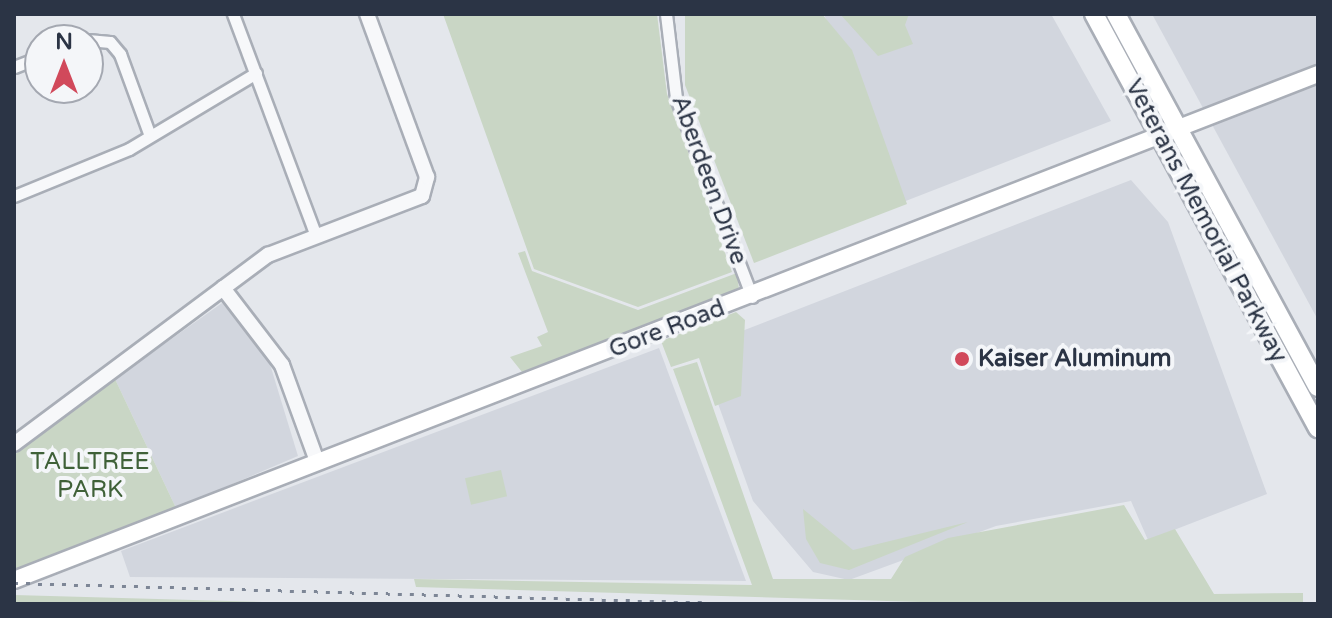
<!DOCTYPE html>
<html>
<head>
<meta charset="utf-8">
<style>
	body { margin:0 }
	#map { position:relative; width:1332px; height:618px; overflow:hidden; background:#e4e7ec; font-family:"Varela Round",sans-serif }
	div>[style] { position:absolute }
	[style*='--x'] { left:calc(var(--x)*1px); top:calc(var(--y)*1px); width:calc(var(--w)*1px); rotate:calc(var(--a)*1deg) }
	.built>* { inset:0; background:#d2d6de }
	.green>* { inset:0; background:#c9d6c5; transform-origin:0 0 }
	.roads { filter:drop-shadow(2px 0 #a9aeb7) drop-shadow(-2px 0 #a9aeb7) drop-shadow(0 2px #a9aeb7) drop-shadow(0 -2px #a9aeb7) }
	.minor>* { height:11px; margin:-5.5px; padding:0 5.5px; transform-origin:5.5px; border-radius:5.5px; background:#f7f8fa }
	.tertiary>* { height:14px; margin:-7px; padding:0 7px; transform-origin:7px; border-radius:7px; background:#f7f8fa }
	.secondary>* { height:16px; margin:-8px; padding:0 8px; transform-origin:8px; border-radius:8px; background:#fff }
	.trunk>* { height:18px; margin:-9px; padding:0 9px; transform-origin:9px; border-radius:9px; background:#fff }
	.rail>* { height:3px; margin-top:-1.5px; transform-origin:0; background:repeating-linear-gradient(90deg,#7d8696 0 4px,transparent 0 12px) }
	.dots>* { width:22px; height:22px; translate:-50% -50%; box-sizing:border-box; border:4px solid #f4f6f9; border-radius:50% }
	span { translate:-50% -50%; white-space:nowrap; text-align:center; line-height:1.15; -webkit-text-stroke:8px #f4f6f9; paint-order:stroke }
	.street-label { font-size:24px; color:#2b3445 }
	.poi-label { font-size:24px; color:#2b3445; font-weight:700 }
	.left { translate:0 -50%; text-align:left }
	.park-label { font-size:24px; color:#3f6138 }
	.frame { position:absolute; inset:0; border:16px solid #2b3445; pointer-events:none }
	.north { position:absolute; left:24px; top:24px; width:80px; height:80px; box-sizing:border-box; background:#f4f6f9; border:2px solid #a4a8b1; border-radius:50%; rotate:0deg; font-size:22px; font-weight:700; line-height:32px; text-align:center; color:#2b3445 }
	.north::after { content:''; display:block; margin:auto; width:28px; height:36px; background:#d1495b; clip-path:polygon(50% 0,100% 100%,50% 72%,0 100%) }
</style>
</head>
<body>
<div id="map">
	<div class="built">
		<div style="clip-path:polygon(824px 14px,1051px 14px,1111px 121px,898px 204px)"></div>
		<div style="clip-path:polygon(1152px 14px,1318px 14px,1318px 320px)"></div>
		<div style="clip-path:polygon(1131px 180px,1168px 222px,1267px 494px,1148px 540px,1131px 501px,996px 526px,849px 580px,813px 572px,753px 501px,698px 348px)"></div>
		<div style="clip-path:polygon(222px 303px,269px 361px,298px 456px,176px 508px,115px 379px)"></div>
		<div style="clip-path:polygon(659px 348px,746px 581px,130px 577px,121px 551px)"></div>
	</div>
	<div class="green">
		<div style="clip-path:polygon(443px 14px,657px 14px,667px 94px,732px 272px,638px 307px,534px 269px)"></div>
		<div style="clip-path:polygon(685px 14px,822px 14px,852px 50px,907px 204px,754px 263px,685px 85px)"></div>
		<div style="clip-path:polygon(840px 14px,909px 14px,905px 25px,913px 44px,878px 56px)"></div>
		<div style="clip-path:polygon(525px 251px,532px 271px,638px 310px,737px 273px,739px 289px,522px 372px,510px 357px,542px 346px,537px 337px,548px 332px,518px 253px)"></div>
		<div style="clip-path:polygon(736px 312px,745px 320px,741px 396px,715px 406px,699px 358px,671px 367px,661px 341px)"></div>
		<div style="clip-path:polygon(697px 362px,773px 579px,891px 579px,905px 557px,948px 538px,1124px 505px,1145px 540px,1175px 529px,1214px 594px,1303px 593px,1303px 604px,987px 604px,416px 587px,414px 579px,752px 585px,673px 369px)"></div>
		<div style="clip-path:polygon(115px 379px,176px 508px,14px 574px,14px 455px)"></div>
		<div style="left:501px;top:470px;width:27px;height:37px;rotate:77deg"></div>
		<div style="clip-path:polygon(803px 509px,853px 550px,968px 522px,849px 570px,820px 563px,806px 539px)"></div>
		<div style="clip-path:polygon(14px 595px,335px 604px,14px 604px)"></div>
	</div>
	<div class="roads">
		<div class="minor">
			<div style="--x:233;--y:14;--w:237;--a:69.5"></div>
			<div style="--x:666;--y:14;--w:85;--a:83.2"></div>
			<div style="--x:676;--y:98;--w:213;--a:69.1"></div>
			<div style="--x:88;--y:40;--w:22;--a:5"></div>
			<div style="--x:110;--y:42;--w:16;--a:50"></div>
			<div style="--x:120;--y:54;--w:87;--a:69.9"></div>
			<div style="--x:14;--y:67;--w:28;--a:-21"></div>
			<div style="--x:14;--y:196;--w:124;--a:-22.2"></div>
			<div style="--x:129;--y:149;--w:148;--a:-30.9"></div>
		</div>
		<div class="tertiary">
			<div style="--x:223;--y:288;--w:97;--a:52.5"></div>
			<div style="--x:282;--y:365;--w:102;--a:70"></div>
			<div style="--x:14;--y:444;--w:317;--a:-36.7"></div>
			<div style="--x:268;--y:255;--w:165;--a:-21"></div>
			<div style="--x:422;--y:196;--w:20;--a:-75"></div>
			<div style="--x:427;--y:177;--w:174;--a:-110.2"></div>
		</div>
		<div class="secondary">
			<div style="--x:14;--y:580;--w:1399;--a:-21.21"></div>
		</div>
		<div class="trunk">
			<div style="--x:1094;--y:14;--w:471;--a:61.6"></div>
			<div style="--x:1116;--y:14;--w:424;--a:61.6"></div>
		</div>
	</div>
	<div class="rail">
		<div style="--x:14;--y:583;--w:749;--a:1.61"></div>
	</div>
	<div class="dots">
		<div style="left:962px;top:359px;background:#d1495b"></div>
	</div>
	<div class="street-label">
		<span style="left:709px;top:180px;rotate:70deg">Aberdeen Drive</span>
		<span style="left:1206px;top:221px;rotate:62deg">Veterans Memorial Parkway</span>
		<span style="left:667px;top:329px;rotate:-21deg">Gore Road</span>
	</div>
	<div class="poi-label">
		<span class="left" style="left:978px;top:359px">Kaiser Aluminum</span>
	</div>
	<div class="park-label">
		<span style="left:90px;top:476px">TALLTREE<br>PARK</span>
	</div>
	<div class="frame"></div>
	<div class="north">N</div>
</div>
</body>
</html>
